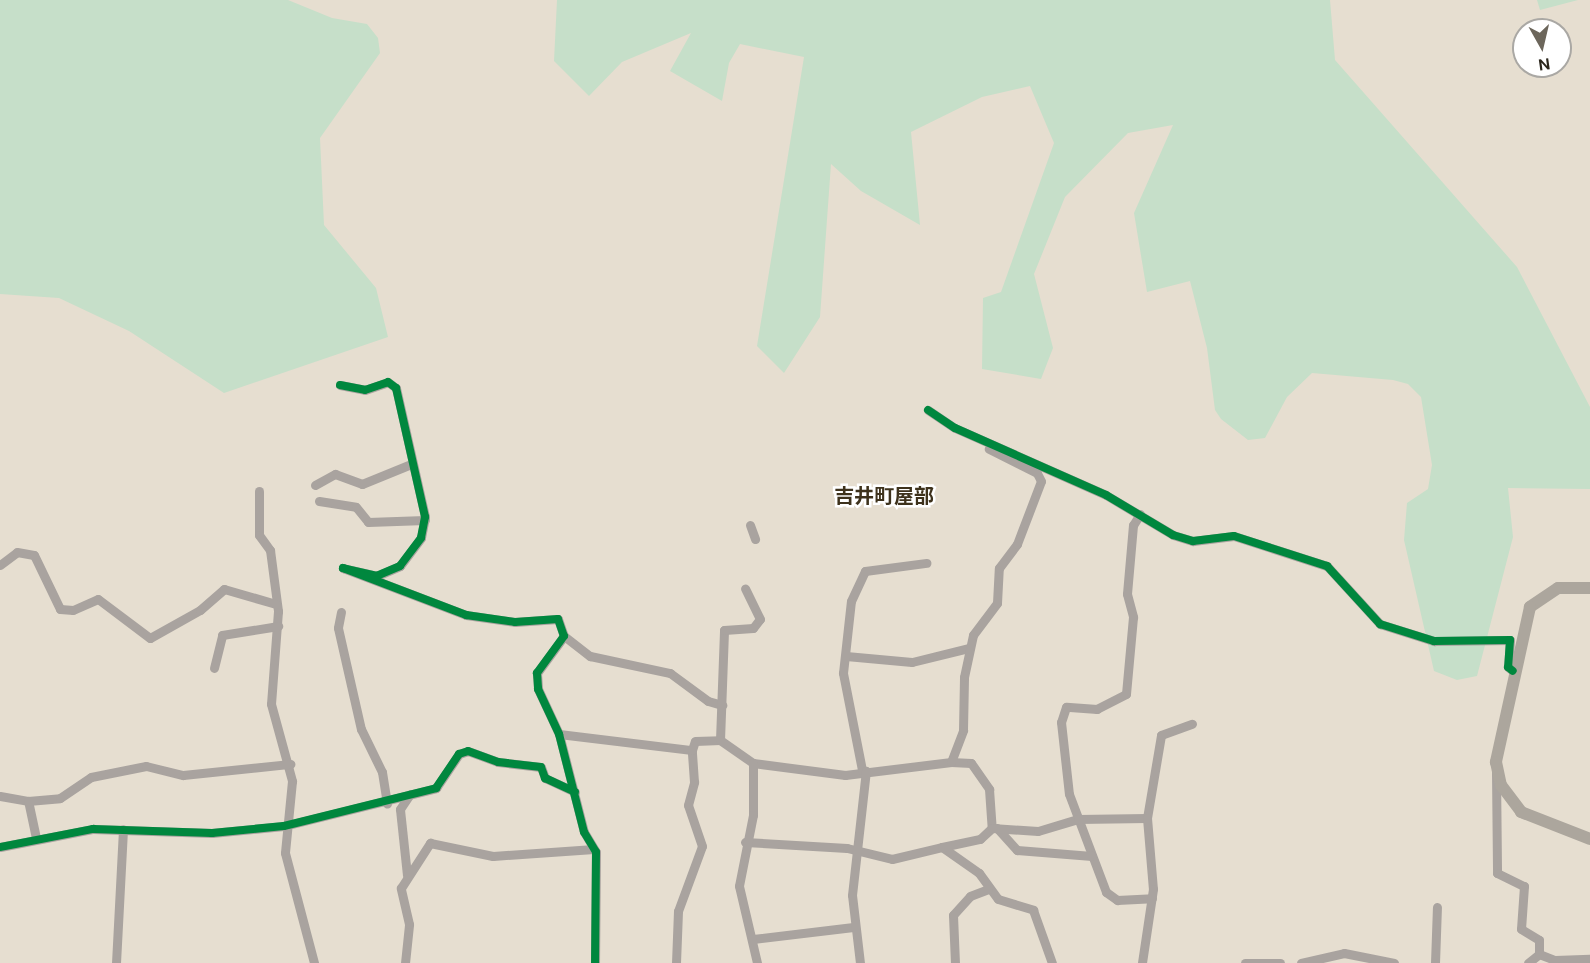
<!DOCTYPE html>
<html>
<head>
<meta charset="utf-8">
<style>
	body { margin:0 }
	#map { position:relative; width:1590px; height:963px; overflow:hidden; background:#e6ded0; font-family:"DM Sans","Noto Sans JP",sans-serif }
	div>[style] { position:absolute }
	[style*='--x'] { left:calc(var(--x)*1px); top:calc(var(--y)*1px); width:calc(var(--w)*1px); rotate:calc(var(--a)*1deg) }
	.green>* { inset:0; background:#c6dfc9 }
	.minor>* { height:9px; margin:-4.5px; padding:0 4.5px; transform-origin:4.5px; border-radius:4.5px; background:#a9a39f }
	.major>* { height:12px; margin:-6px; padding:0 6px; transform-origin:6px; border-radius:6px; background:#aca69d }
	.cycleway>* { height:8px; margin:-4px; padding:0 4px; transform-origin:4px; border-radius:4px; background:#00873e }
	span { translate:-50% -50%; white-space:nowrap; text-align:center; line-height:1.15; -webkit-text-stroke:5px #fff; paint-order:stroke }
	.quarter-label { font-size:20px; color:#3e321c; font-weight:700 }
	.north { position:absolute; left:1512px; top:18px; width:60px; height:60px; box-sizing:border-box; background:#fff; border:2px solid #aaa8a4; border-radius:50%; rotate:172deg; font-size:16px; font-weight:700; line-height:24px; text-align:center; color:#2b261c }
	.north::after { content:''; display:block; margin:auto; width:21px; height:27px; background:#6c665b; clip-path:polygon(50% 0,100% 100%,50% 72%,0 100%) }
</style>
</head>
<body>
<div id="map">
	<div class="green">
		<div style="clip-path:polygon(0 0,288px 0,332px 18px,367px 24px,378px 38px,380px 53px,320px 138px,324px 225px,376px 288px,388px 337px,224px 393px,129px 331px,59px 298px,0 294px)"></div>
		<div style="clip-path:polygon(557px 0,1330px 0,1335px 60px,1517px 267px,1590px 407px,1590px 489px,1508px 488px,1513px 537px,1477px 676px,1457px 680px,1434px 671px,1404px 540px,1407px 503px,1428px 489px,1432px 465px,1421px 397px,1408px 384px,1393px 380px,1312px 373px,1287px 397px,1265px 438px,1248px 440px,1221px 419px,1215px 410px,1207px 348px,1190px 281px,1147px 292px,1134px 213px,1173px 125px,1128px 133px,1065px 197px,1034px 274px,1053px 348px,1041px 379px,982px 369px,983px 298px,1001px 292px,1054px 143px,1030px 86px,982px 97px,911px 132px,920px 225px,861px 191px,831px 164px,820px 317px,784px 373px,757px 346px,804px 57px,740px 44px,729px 63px,722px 101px,670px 71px,691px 33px,622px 62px,589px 96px,554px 61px)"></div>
		<div style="clip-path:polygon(1537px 0,1578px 0,1540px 10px)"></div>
	</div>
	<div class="minor">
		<div style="--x:340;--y:385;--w:25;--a:11"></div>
		<div style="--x:365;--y:390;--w:24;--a:-19"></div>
		<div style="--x:388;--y:382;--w:10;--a:37"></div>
		<div style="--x:396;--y:388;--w:132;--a:77.3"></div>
		<div style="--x:425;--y:517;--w:21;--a:101"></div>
		<div style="--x:421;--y:538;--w:35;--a:127"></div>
		<div style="--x:400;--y:566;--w:25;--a:157"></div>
		<div style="--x:377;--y:576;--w:35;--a:-167"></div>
		<div style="--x:343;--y:568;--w:132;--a:20.9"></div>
		<div style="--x:466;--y:615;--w:49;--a:8.1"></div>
		<div style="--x:515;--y:622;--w:43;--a:-4"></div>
		<div style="--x:558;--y:619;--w:18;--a:71"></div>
		<div style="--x:564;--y:636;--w:46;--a:126.1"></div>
		<div style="--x:537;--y:673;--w:16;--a:86"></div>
		<div style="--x:538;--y:689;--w:50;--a:65"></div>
		<div style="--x:559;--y:734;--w:101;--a:75.7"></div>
		<div style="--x:584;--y:832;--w:23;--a:59"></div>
		<div style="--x:596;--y:852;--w:111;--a:90.5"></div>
		<div style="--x:928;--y:410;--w:32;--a:34"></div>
		<div style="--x:955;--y:428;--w:165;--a:23.9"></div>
		<div style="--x:1106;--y:495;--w:78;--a:30.8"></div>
		<div style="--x:1173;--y:535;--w:21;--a:17"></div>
		<div style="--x:1193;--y:541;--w:41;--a:-7"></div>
		<div style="--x:1234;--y:536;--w:98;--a:17.9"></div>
		<div style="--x:1327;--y:566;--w:79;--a:47.6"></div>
		<div style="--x:1380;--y:624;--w:57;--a:17.5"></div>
		<div style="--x:1434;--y:641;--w:76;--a:-0.8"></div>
		<div style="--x:1510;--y:640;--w:27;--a:94"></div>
		<div style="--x:1508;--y:667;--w:6;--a:39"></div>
		<div style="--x:315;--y:485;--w:23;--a:-29"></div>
		<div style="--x:335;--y:474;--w:29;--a:20"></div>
		<div style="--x:362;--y:484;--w:53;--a:-22.2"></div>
		<div style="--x:259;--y:491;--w:44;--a:90"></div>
		<div style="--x:259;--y:535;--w:19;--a:54"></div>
		<div style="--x:270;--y:550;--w:62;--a:82.5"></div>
		<div style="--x:278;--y:611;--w:93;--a:94.3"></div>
		<div style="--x:271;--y:704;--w:80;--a:74.7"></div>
		<div style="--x:292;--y:781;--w:72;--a:95.6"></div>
		<div style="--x:285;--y:853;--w:114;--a:75.2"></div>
		<div style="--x:319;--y:501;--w:37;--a:9"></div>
		<div style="--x:356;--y:507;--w:19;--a:51"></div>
		<div style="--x:368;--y:522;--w:57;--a:-2"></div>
		<div style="--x:1140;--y:514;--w:13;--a:122"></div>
		<div style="--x:1133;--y:525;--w:69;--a:95"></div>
		<div style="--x:1127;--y:594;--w:24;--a:75"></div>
		<div style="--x:1133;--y:617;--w:77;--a:95.2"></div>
		<div style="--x:1126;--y:694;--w:33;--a:153"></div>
		<div style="--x:1097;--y:709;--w:31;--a:-176"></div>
		<div style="--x:1066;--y:707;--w:16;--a:108"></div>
		<div style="--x:1061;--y:722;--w:72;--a:83.7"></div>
		<div style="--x:1069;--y:794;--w:105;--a:69.3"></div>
		<div style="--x:1106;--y:892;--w:14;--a:36"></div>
		<div style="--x:1117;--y:900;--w:35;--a:-3"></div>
		<div style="--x:750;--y:525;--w:15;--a:70"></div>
		<div style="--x:0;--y:565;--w:21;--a:-37"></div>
		<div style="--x:17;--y:552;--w:17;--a:10"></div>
		<div style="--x:34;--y:555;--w:60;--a:64.3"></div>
		<div style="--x:60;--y:609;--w:13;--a:4"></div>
		<div style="--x:73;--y:610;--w:27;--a:-24"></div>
		<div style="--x:98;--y:599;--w:65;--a:36.9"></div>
		<div style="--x:150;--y:638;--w:57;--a:-29.2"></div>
		<div style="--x:200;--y:610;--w:32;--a:-41"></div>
		<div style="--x:224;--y:589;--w:54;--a:16.1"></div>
		<div style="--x:341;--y:612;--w:16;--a:101"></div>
		<div style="--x:338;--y:628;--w:104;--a:77.2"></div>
		<div style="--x:361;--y:729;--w:48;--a:64"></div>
		<div style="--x:382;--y:772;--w:32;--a:81"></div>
		<div style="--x:564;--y:636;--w:33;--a:38"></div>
		<div style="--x:590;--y:656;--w:82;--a:12"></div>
		<div style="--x:670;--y:673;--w:47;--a:36.4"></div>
		<div style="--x:708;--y:701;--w:15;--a:16"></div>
		<div style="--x:846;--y:656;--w:66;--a:5.2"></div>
		<div style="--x:912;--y:662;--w:59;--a:-13.8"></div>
		<div style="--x:214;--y:668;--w:34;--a:-76"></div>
		<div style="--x:222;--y:635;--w:57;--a:-9.1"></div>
		<div style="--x:559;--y:734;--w:134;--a:6.9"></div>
		<div style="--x:720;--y:740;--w:110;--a:-87.9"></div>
		<div style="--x:724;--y:630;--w:29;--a:-4"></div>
		<div style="--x:753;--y:628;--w:11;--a:-52"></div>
		<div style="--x:760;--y:619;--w:34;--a:-116"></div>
		<div style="--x:951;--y:762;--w:20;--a:3"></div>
		<div style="--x:971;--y:763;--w:32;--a:55"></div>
		<div style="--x:989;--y:789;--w:39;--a:86"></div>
		<div style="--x:753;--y:763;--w:93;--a:7.4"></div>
		<div style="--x:845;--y:775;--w:107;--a:-7"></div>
		<div style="--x:951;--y:762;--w:34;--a:-69"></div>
		<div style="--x:963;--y:730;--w:53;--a:-88.9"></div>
		<div style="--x:964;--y:677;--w:43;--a:-77.9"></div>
		<div style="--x:973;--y:635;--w:40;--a:-53"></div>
		<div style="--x:997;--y:603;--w:35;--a:-87"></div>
		<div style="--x:999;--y:568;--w:30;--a:-53"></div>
		<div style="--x:1017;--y:544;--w:67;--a:-69.1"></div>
		<div style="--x:1041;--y:481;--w:9;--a:-117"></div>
		<div style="--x:1037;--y:473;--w:54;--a:-153.4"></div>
		<div style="--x:862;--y:770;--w:99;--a:-101.1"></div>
		<div style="--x:843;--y:673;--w:72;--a:-83.7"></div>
		<div style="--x:851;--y:601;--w:33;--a:-65"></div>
		<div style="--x:865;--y:571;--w:62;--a:-7.5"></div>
		<div style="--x:1496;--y:772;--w:101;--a:89.4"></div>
		<div style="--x:1497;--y:873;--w:30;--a:26"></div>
		<div style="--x:1524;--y:886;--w:43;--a:94"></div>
		<div style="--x:1521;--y:929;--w:21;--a:31"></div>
		<div style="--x:1539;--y:940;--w:14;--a:90"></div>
		<div style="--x:0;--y:796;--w:28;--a:10"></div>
		<div style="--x:1147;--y:818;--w:84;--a:-80.4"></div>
		<div style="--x:1161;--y:735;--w:33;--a:-20"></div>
		<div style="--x:997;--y:828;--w:30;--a:48"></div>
		<div style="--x:1017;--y:850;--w:75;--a:4.6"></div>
		<div style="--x:36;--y:838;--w:38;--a:-102"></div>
		<div style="--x:28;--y:801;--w:32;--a:-5"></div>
		<div style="--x:60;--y:798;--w:37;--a:-34"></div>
		<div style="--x:91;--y:777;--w:56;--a:-11.3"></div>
		<div style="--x:146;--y:766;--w:38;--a:14"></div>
		<div style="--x:183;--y:775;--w:108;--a:-5.9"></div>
		<div style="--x:745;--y:842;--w:102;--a:3.4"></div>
		<div style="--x:847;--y:848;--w:46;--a:13.7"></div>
		<div style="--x:892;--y:859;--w:51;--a:-13.5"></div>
		<div style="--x:942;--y:847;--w:45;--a:35.1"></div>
		<div style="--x:979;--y:873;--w:32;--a:54"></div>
		<div style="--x:998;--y:899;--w:37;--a:17"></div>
		<div style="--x:1033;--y:910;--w:56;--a:70.3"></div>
		<div style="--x:0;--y:847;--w:95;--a:-11"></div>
		<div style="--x:93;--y:829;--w:119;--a:1.9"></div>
		<div style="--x:212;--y:833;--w:72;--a:-5.6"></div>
		<div style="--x:284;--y:826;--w:157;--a:-14"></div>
		<div style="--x:436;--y:788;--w:41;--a:-55.9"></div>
		<div style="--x:459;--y:754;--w:9;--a:-18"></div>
		<div style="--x:468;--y:751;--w:32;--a:20"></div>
		<div style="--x:498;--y:762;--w:43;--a:6.6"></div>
		<div style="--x:541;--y:767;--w:12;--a:70"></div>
		<div style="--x:545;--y:778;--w:33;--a:25"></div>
		<div style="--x:942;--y:847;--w:39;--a:-12"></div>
		<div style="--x:980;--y:839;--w:16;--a:-43"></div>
		<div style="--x:992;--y:828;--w:46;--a:3.7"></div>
		<div style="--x:1038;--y:831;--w:42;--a:-16.7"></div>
		<div style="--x:1078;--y:819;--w:69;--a:-0.8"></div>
		<div style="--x:1147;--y:818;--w:71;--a:85.2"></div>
		<div style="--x:1153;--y:889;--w:75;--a:98.5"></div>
		<div style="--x:407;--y:875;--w:66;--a:-96.1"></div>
		<div style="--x:400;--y:809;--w:18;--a:-56"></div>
		<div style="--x:753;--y:939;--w:101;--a:-6.8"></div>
		<div style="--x:116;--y:963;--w:134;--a:-87"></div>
		<div style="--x:405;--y:963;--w:39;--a:-84"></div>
		<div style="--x:409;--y:924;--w:37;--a:-103"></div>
		<div style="--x:401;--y:888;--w:54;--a:-57.2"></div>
		<div style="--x:430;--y:843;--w:64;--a:11.7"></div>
		<div style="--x:493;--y:856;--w:101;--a:-4"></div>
		<div style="--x:676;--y:963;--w:52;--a:-87.8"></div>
		<div style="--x:678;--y:911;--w:69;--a:-69.7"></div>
		<div style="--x:702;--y:846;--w:43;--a:-108.9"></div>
		<div style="--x:688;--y:805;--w:24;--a:-75"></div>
		<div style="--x:694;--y:782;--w:32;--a:-94"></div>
		<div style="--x:692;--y:750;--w:9;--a:-72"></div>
		<div style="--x:695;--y:741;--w:25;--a:-2"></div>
		<div style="--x:720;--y:740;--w:40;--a:34.9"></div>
		<div style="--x:753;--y:763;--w:52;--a:90"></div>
		<div style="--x:753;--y:815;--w:72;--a:101.2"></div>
		<div style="--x:739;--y:886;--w:79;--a:76.8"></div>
		<div style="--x:860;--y:963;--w:68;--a:-96.7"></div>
		<div style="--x:852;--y:895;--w:125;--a:-83.6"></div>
		<div style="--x:955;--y:963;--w:48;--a:-92.4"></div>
		<div style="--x:953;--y:915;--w:25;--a:-48"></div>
		<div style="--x:970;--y:896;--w:19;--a:-21"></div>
		<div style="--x:1245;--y:963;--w:35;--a:0"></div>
		<div style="--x:1301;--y:963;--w:44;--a:-13.1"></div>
		<div style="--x:1344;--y:953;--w:51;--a:11.3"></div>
		<div style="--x:1435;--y:963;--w:56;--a:-88"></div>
		<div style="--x:1528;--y:963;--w:14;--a:-39"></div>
		<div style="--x:1539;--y:954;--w:17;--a:21"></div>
		<div style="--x:1555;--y:960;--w:35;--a:-2"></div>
	</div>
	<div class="major">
		<div style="--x:1590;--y:588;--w:32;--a:180"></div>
		<div style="--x:1558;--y:588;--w:34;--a:146"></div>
		<div style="--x:1530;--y:607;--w:159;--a:102.4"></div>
		<div style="--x:1496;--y:762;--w:24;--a:78"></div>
		<div style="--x:1501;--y:785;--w:34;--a:53"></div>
		<div style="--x:1521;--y:812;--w:74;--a:21.4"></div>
	</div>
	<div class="cycleway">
		<div style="--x:340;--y:385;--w:25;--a:11"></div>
		<div style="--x:365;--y:390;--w:24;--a:-19"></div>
		<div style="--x:388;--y:382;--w:10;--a:37"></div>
		<div style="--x:396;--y:388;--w:132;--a:77.3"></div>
		<div style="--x:425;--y:517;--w:21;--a:101"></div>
		<div style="--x:421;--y:538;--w:35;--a:127"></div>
		<div style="--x:400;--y:566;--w:25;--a:157"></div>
		<div style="--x:377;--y:576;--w:35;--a:-167"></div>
		<div style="--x:343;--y:568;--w:132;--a:20.9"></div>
		<div style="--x:466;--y:615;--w:49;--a:8.1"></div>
		<div style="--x:515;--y:622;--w:43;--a:-4"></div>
		<div style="--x:558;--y:619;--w:18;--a:71"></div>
		<div style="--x:564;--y:636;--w:46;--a:126.1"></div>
		<div style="--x:537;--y:673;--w:16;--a:86"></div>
		<div style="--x:538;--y:689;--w:50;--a:65"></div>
		<div style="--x:559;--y:734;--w:101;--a:75.7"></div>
		<div style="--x:584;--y:832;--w:23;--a:59"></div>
		<div style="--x:596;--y:852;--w:111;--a:90.5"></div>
		<div style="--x:928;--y:410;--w:32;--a:34"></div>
		<div style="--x:955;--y:428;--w:165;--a:23.9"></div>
		<div style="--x:1106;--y:495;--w:78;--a:30.8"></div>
		<div style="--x:1173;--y:535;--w:21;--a:17"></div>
		<div style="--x:1193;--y:541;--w:41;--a:-7"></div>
		<div style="--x:1234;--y:536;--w:98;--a:17.9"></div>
		<div style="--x:1327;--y:566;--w:79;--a:47.6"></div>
		<div style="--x:1380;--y:624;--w:57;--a:17.5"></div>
		<div style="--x:1434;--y:641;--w:76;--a:-0.8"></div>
		<div style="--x:1510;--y:640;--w:27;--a:94"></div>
		<div style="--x:1508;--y:667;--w:6;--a:39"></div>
		<div style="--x:0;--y:847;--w:95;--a:-11"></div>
		<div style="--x:93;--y:829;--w:119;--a:1.9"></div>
		<div style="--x:212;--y:833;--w:72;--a:-5.6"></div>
		<div style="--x:284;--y:826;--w:157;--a:-14"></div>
		<div style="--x:436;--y:788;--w:41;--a:-55.9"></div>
		<div style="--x:459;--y:754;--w:9;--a:-18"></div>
		<div style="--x:468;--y:751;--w:32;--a:20"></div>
		<div style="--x:498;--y:762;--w:43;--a:6.6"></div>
		<div style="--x:541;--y:767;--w:12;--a:70"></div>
		<div style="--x:545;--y:778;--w:33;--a:25"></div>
	</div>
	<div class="quarter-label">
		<span style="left:884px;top:496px">吉井町屋部</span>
	</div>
	<div class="north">N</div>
</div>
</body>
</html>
